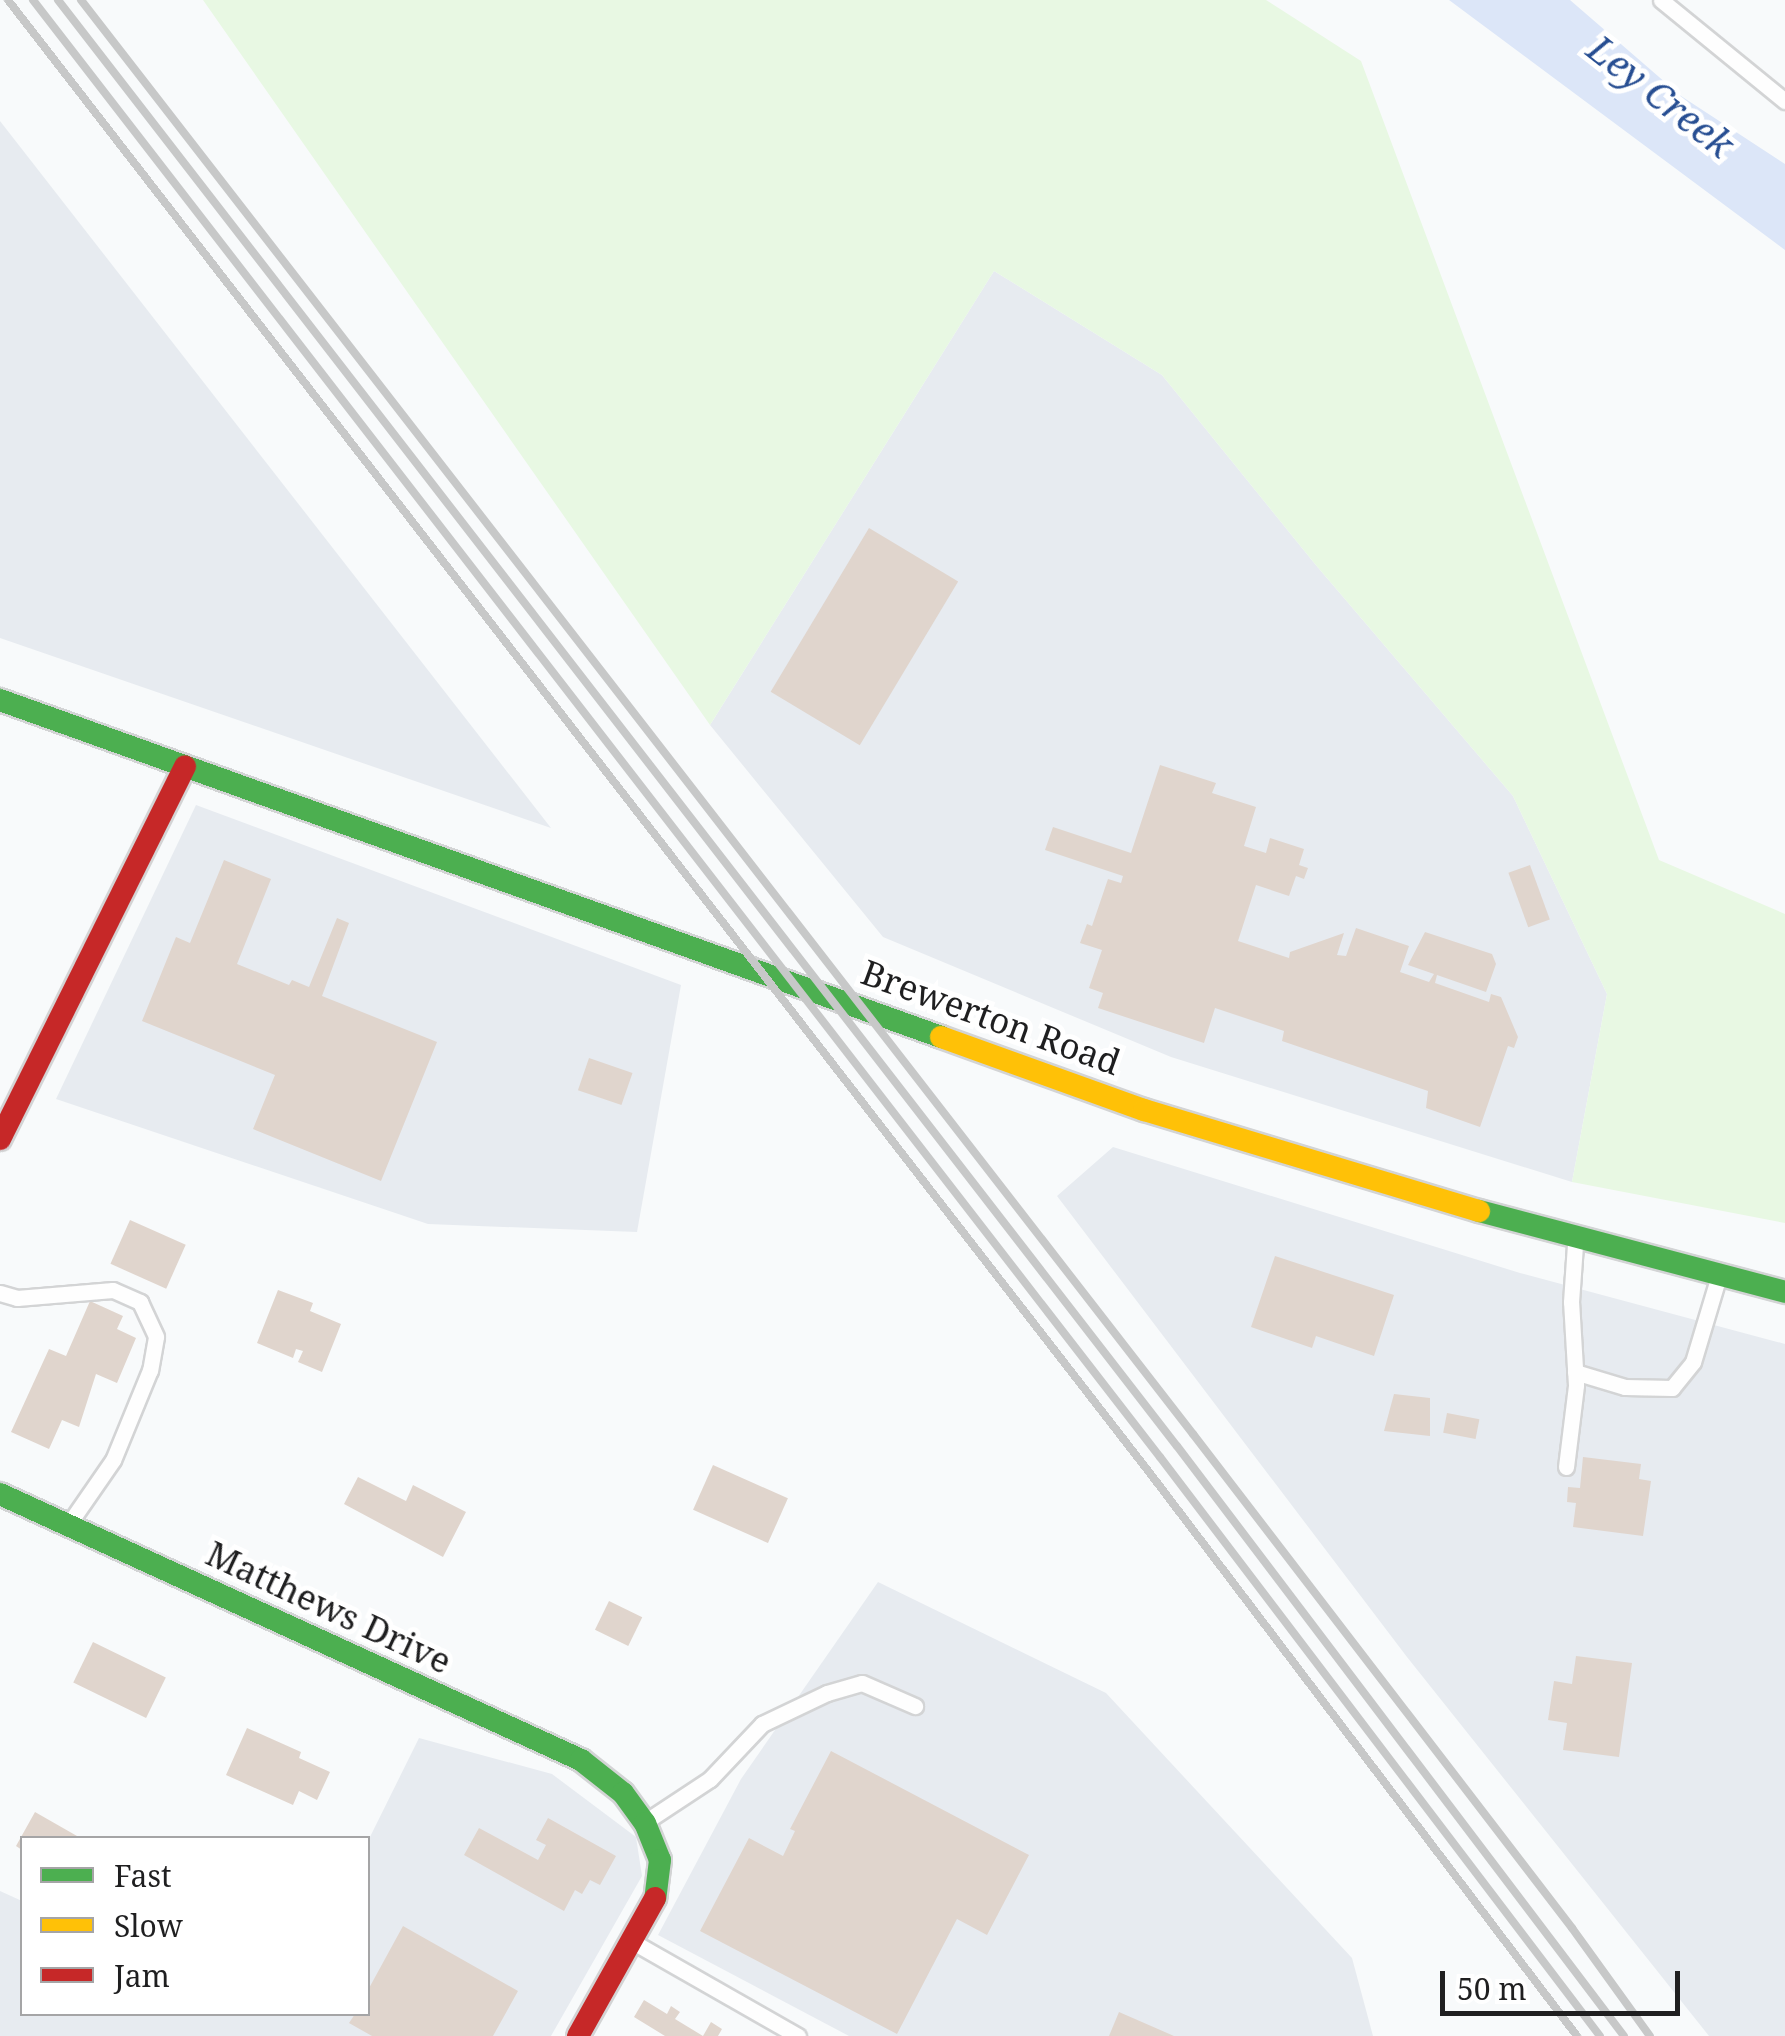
<!DOCTYPE html>
<html>
<head>
<meta charset="utf-8">
<style>
	body { margin:0 }
	#map { position:relative; width:1785px; height:2036px; overflow:hidden; background:#f8fafb; font-family:"Noto Serif",serif }
	div>[style] { position:absolute }
	[style*='--x'] { left:calc(var(--x)*1px); top:calc(var(--y)*1px); width:calc(var(--w)*1px); rotate:calc(var(--a)*1deg) }
	.built>* { inset:0; background:#e7ebf0 }
	.green>* { inset:0; background:#e8f8e3 }
	.water>* { inset:0; background:#dce6f8 }
	.building>* { inset:0; background:#e0d5cd; transform-origin:0 0 }
	.roads { filter:drop-shadow(2px 0 #d3d4d5) drop-shadow(-2px 0 #d3d4d5) drop-shadow(0 2px #d3d4d5) drop-shadow(0 -2px #d3d4d5) }
	.lane>* { height:15px; margin:-7.5px; padding:0 7.5px; transform-origin:7.5px; border-radius:7.5px; background:#fefefe }
	.fast>* { height:22px; margin:-11px; padding:0 11px; transform-origin:11px; border-radius:11px; background:#4caf50 }
	.slow>* { height:22px; margin:-11px; padding:0 11px; transform-origin:11px; border-radius:11px; background:#ffc107 }
	.jam>* { height:22px; margin:-11px; padding:0 11px; transform-origin:11px; border-radius:11px; background:#c62828 }
	.rail>* { height:8px; margin:-4px; padding:0 4px; transform-origin:4px; border-radius:4px; background:#c7c8c8 }
	span { translate:-50% -50%; white-space:nowrap; text-align:center; line-height:1.15; -webkit-text-stroke:10px #fff; paint-order:stroke }
	.street-label { font-size:35px; color:#1f1f20 }
	.water-label { font-size:38px; color:#274e92; font-style:italic }
	.legend { position:absolute; left:20px; top:1836px; width:350px; height:180px; box-sizing:border-box; background:#fff; border:2px solid #a5a5a6; margin:0; padding:12px 18px; list-style:none; font-size:30px; color:#1f1f20 }
	.legend li { display:flex; align-items:center; gap:20px; height:50px }
	.legend b { width:50px; border:2px solid #a5a5a6 }
	.scale { position:absolute; left:1440px; top:1971px; width:240px; height:45px; box-sizing:border-box; border:5px solid #1f1f20; border-top:0; padding-left:12px; font-size:30px; line-height:35px; white-space:nowrap; color:#1f1f20; -webkit-text-stroke:8px #fff; paint-order:stroke }
</style>
</head>
<body>
<div id="map">
	<div class="built">
		<div style="clip-path:polygon(0 121px,551px 828px,0 638px)"></div>
		<div style="clip-path:polygon(994px 271px,1162px 375px,1315px 564px,1513px 796px,1607px 994px,1572px 1182px,1171px 1057px,883px 937px,710px 725px)"></div>
		<div style="clip-path:polygon(196px 805px,681px 985px,637px 1232px,428px 1224px,56px 1099px)"></div>
		<div style="clip-path:polygon(1113px 1147px,1520px 1273px,1785px 1344px,1785px 2036px,1709px 2036px,1407px 1657px,1057px 1196px)"></div>
		<div style="clip-path:polygon(878px 1582px,1106px 1693px,1352px 1958px,1373px 2036px,849px 2036px,658px 1935px,741px 1779px)"></div>
		<div style="clip-path:polygon(419px 1738px,552px 1774px,636px 1837px,642px 1876px,551px 2036px,0 2036px,0 1891px,22px 1901px,22px 2014px,368px 2014px,368px 1841px)"></div>
	</div>
	<div class="green">
		<div style="clip-path:polygon(203px 0,1266px 0,1361px 61px,1659px 860px,1785px 914px,1785px 1223px,1572px 1182px,1607px 994px,1513px 796px,1315px 564px,1162px 375px,994px 271px,710px 725px)"></div>
	</div>
	<div class="water">
		<div style="clip-path:polygon(1449px 0,1570px 0,1681px 96px,1785px 164px,1785px 250px)"></div>
	</div>
	<div class="building">
		<div style="left:869px;top:528px;width:104px;height:191px;rotate:31deg"></div>
		<div style="clip-path:polygon(1160px 765px,1216px 783px,1212px 793px,1256px 807px,1244px 846px,1266px 853px,1270px 838px,1304px 849px,1299px 865px,1308px 868px,1304px 879px,1296px 876px,1289px 896px,1256px 885px,1238px 941px,1289px 958px,1290px 952px,1344px 933px,1337px 955px,1346px 956px,1356px 928px,1409px 946px,1400px 972px,1429px 982px,1434px 974px,1408px 965px,1425px 932px,1492px 954px,1496px 964px,1486px 992px,1437px 975px,1435px 983px,1489px 1002px,1491px 994px,1501px 997px,1518px 1037px,1514px 1048px,1508px 1046px,1480px 1127px,1426px 1108px,1428px 1091px,1282px 1041px,1284px 1031px,1215px 1008px,1204px 1043px,1098px 1008px,1103px 993px,1089px 988px,1102px 950px,1080px 943px,1087px 924px,1092px 926px,1108px 879px,1121px 883px,1123px 876px,1045px 850px,1053px 827px,1131px 853px)"></div>
		<div style="clip-path:polygon(224px 860px,271px 879px,237px 964px,289px 985px,292px 980px,309px 987px,337px 918px,349px 923px,322px 996px,437px 1042px,381px 1181px,253px 1129px,275px 1075px,142px 1021px,176px 937px,190px 943px)"></div>
		<div style="left:1530px;top:865px;width:58px;height:23px;rotate:70deg"></div>
		<div style="left:589px;top:1058px;width:46px;height:34px;rotate:19deg"></div>
		<div style="left:130px;top:1220px;width:61px;height:48px;rotate:24deg"></div>
		<div style="clip-path:polygon(1275px 1256px,1394px 1295px,1374px 1356px,1316px 1336px,1312px 1348px,1251px 1327px)"></div>
		<div style="clip-path:polygon(278px 1290px,313px 1303px,310px 1311px,341px 1324px,322px 1372px,298px 1362px,303px 1351px,296px 1349px,293px 1358px,257px 1343px)"></div>
		<div style="clip-path:polygon(90px 1301px,123px 1316px,117px 1329px,136px 1338px,117px 1383px,96px 1374px,79px 1427px,62px 1420px,49px 1449px,11px 1432px,49px 1349px,66px 1356px)"></div>
		<div style="clip-path:polygon(1394px 1394px,1430px 1398px,1430px 1436px,1384px 1431px)"></div>
		<div style="left:1447px;top:1413px;width:33px;height:20px;rotate:11deg"></div>
		<div style="clip-path:polygon(1583px 1457px,1641px 1464px,1639px 1479px,1651px 1481px,1643px 1536px,1573px 1527px,1576px 1503px,1567px 1502px,1568px 1487px,1580px 1488px)"></div>
		<div style="left:713px;top:1465px;width:82px;height:49px;rotate:24deg"></div>
		<div style="clip-path:polygon(358px 1477px,406px 1501px,413px 1485px,466px 1512px,443px 1557px,344px 1504px)"></div>
		<div style="left:609px;top:1601px;width:37px;height:32px;rotate:26deg"></div>
		<div style="left:93px;top:1642px;width:81px;height:45px;rotate:26deg"></div>
		<div style="clip-path:polygon(1576px 1656px,1632px 1663px,1619px 1757px,1563px 1750px,1567px 1723px,1548px 1720px,1554px 1681px,1572px 1684px)"></div>
		<div style="clip-path:polygon(247px 1728px,301px 1752px,299px 1758px,330px 1772px,317px 1800px,299px 1791px,293px 1805px,226px 1775px)"></div>
		<div style="clip-path:polygon(831px 1751px,1029px 1855px,987px 1935px,957px 1919px,897px 2034px,700px 1931px,749px 1838px,783px 1856px,795px 1831px,790px 1829px)"></div>
		<div style="clip-path:polygon(35px 1812px,77px 1836px,76px 1838px,22px 1838px,22px 1850px,16px 1846px)"></div>
		<div style="clip-path:polygon(548px 1818px,616px 1856px,600px 1885px,590px 1880px,582px 1894px,575px 1890px,564px 1911px,464px 1855px,479px 1828px,538px 1860px,546px 1845px,536px 1840px)"></div>
		<div style="clip-path:polygon(403px 1926px,518px 1991px,493px 2036px,372px 2036px,349px 2023px,355px 2014px,368px 2014px,368px 1990px)"></div>
		<div style="clip-path:polygon(644px 2000px,667px 2014px,671px 2006px,680px 2012px,675px 2019px,703px 2036px,711px 2022px,722px 2029px,718px 2036px,665px 2036px,634px 2017px)"></div>
		<div style="clip-path:polygon(1119px 2012px,1174px 2036px,1109px 2036px)"></div>
	</div>
	<div class="roads">
		<div class="lane">
			<div style="--x:1661;--y:0;--w:160;--a:39.2"></div>
			<div style="--x:0;--y:1293;--w:18;--a:16"></div>
			<div style="--x:17;--y:1298;--w:96;--a:-4.8"></div>
			<div style="--x:113;--y:1290;--w:30;--a:24"></div>
			<div style="--x:140;--y:1302;--w:38;--a:65"></div>
			<div style="--x:156;--y:1337;--w:34;--a:100"></div>
			<div style="--x:150;--y:1370;--w:97;--a:112.3"></div>
			<div style="--x:113;--y:1460;--w:75;--a:124.7"></div>
			<div style="--x:1575;--y:1372;--w:52;--a:16.7"></div>
			<div style="--x:1625;--y:1387;--w:47;--a:1.2"></div>
			<div style="--x:1672;--y:1388;--w:33;--a:-51"></div>
			<div style="--x:1693;--y:1362;--w:84;--a:-73.3"></div>
			<div style="--x:1566;--y:1467;--w:83;--a:-83"></div>
			<div style="--x:1576;--y:1385;--w:83;--a:-93.4"></div>
			<div style="--x:1571;--y:1302;--w:57;--a:-86"></div>
			<div style="--x:648;--y:1820;--w:74;--a:-33.5"></div>
			<div style="--x:710;--y:1779;--w:76;--a:-46.6"></div>
			<div style="--x:762;--y:1724;--w:72;--a:-25.5"></div>
			<div style="--x:827;--y:1693;--w:36;--a:-16"></div>
			<div style="--x:862;--y:1683;--w:58;--a:23.5"></div>
			<div style="--x:633;--y:1942;--w:190;--a:29.7"></div>
		</div>
		<div class="fast">
			<div style="--x:0;--y:700;--w:1000;--a:19.7"></div>
			<div style="--x:1479;--y:1211;--w:317;--a:14.8"></div>
			<div style="--x:0;--y:1494;--w:639;--a:24.6"></div>
			<div style="--x:581;--y:1760;--w:53;--a:38.2"></div>
			<div style="--x:623;--y:1793;--w:37;--a:54"></div>
			<div style="--x:645;--y:1823;--w:40;--a:68"></div>
			<div style="--x:660;--y:1860;--w:38;--a:97"></div>
		</div>
		<div class="slow">
			<div style="--x:941;--y:1037;--w:216;--a:19.8"></div>
			<div style="--x:1144;--y:1110;--w:350;--a:16.8"></div>
		</div>
		<div class="jam">
			<div style="--x:0;--y:1139;--w:416;--a:-63.6"></div>
			<div style="--x:578;--y:2036;--w:158;--a:-60.8"></div>
		</div>
	</div>
	<div class="rail">
		<div style="--x:8;--y:0;--w:1857;--a:52.22"></div>
		<div style="--x:1146;--y:1468;--w:713;--a:52.81"></div>
		<div style="--x:33;--y:0;--w:1842;--a:52.28"></div>
		<div style="--x:1160;--y:1457;--w:727;--a:52.77"></div>
		<div style="--x:58;--y:0;--w:1828;--a:52.27"></div>
		<div style="--x:1177;--y:1446;--w:740;--a:52.85"></div>
		<div style="--x:81;--y:0;--w:1815;--a:52.21"></div>
		<div style="--x:1193;--y:1434;--w:623;--a:52.5"></div>
		<div style="--x:1572;--y:1928;--w:133;--a:54.2"></div>
	</div>
	<div class="street-label">
		<span style="left:991px;top:1017px;rotate:20deg">Brewerton Road</span>
		<span style="left:329px;top:1607px;rotate:25deg">Matthews Drive</span>
	</div>
	<div class="water-label">
		<span style="left:1661px;top:96px;rotate:38deg">Ley Creek</span>
	</div>
	<ul class="legend">
	<li><b style="height:12px;background:#4caf50"></b>Fast</li>
	<li><b style="height:12px;background:#ffc107"></b>Slow</li>
	<li><b style="height:12px;background:#c62828"></b>Jam</li>
	</ul>
	<div class="scale">50 m</div>
</div>
</body>
</html>
